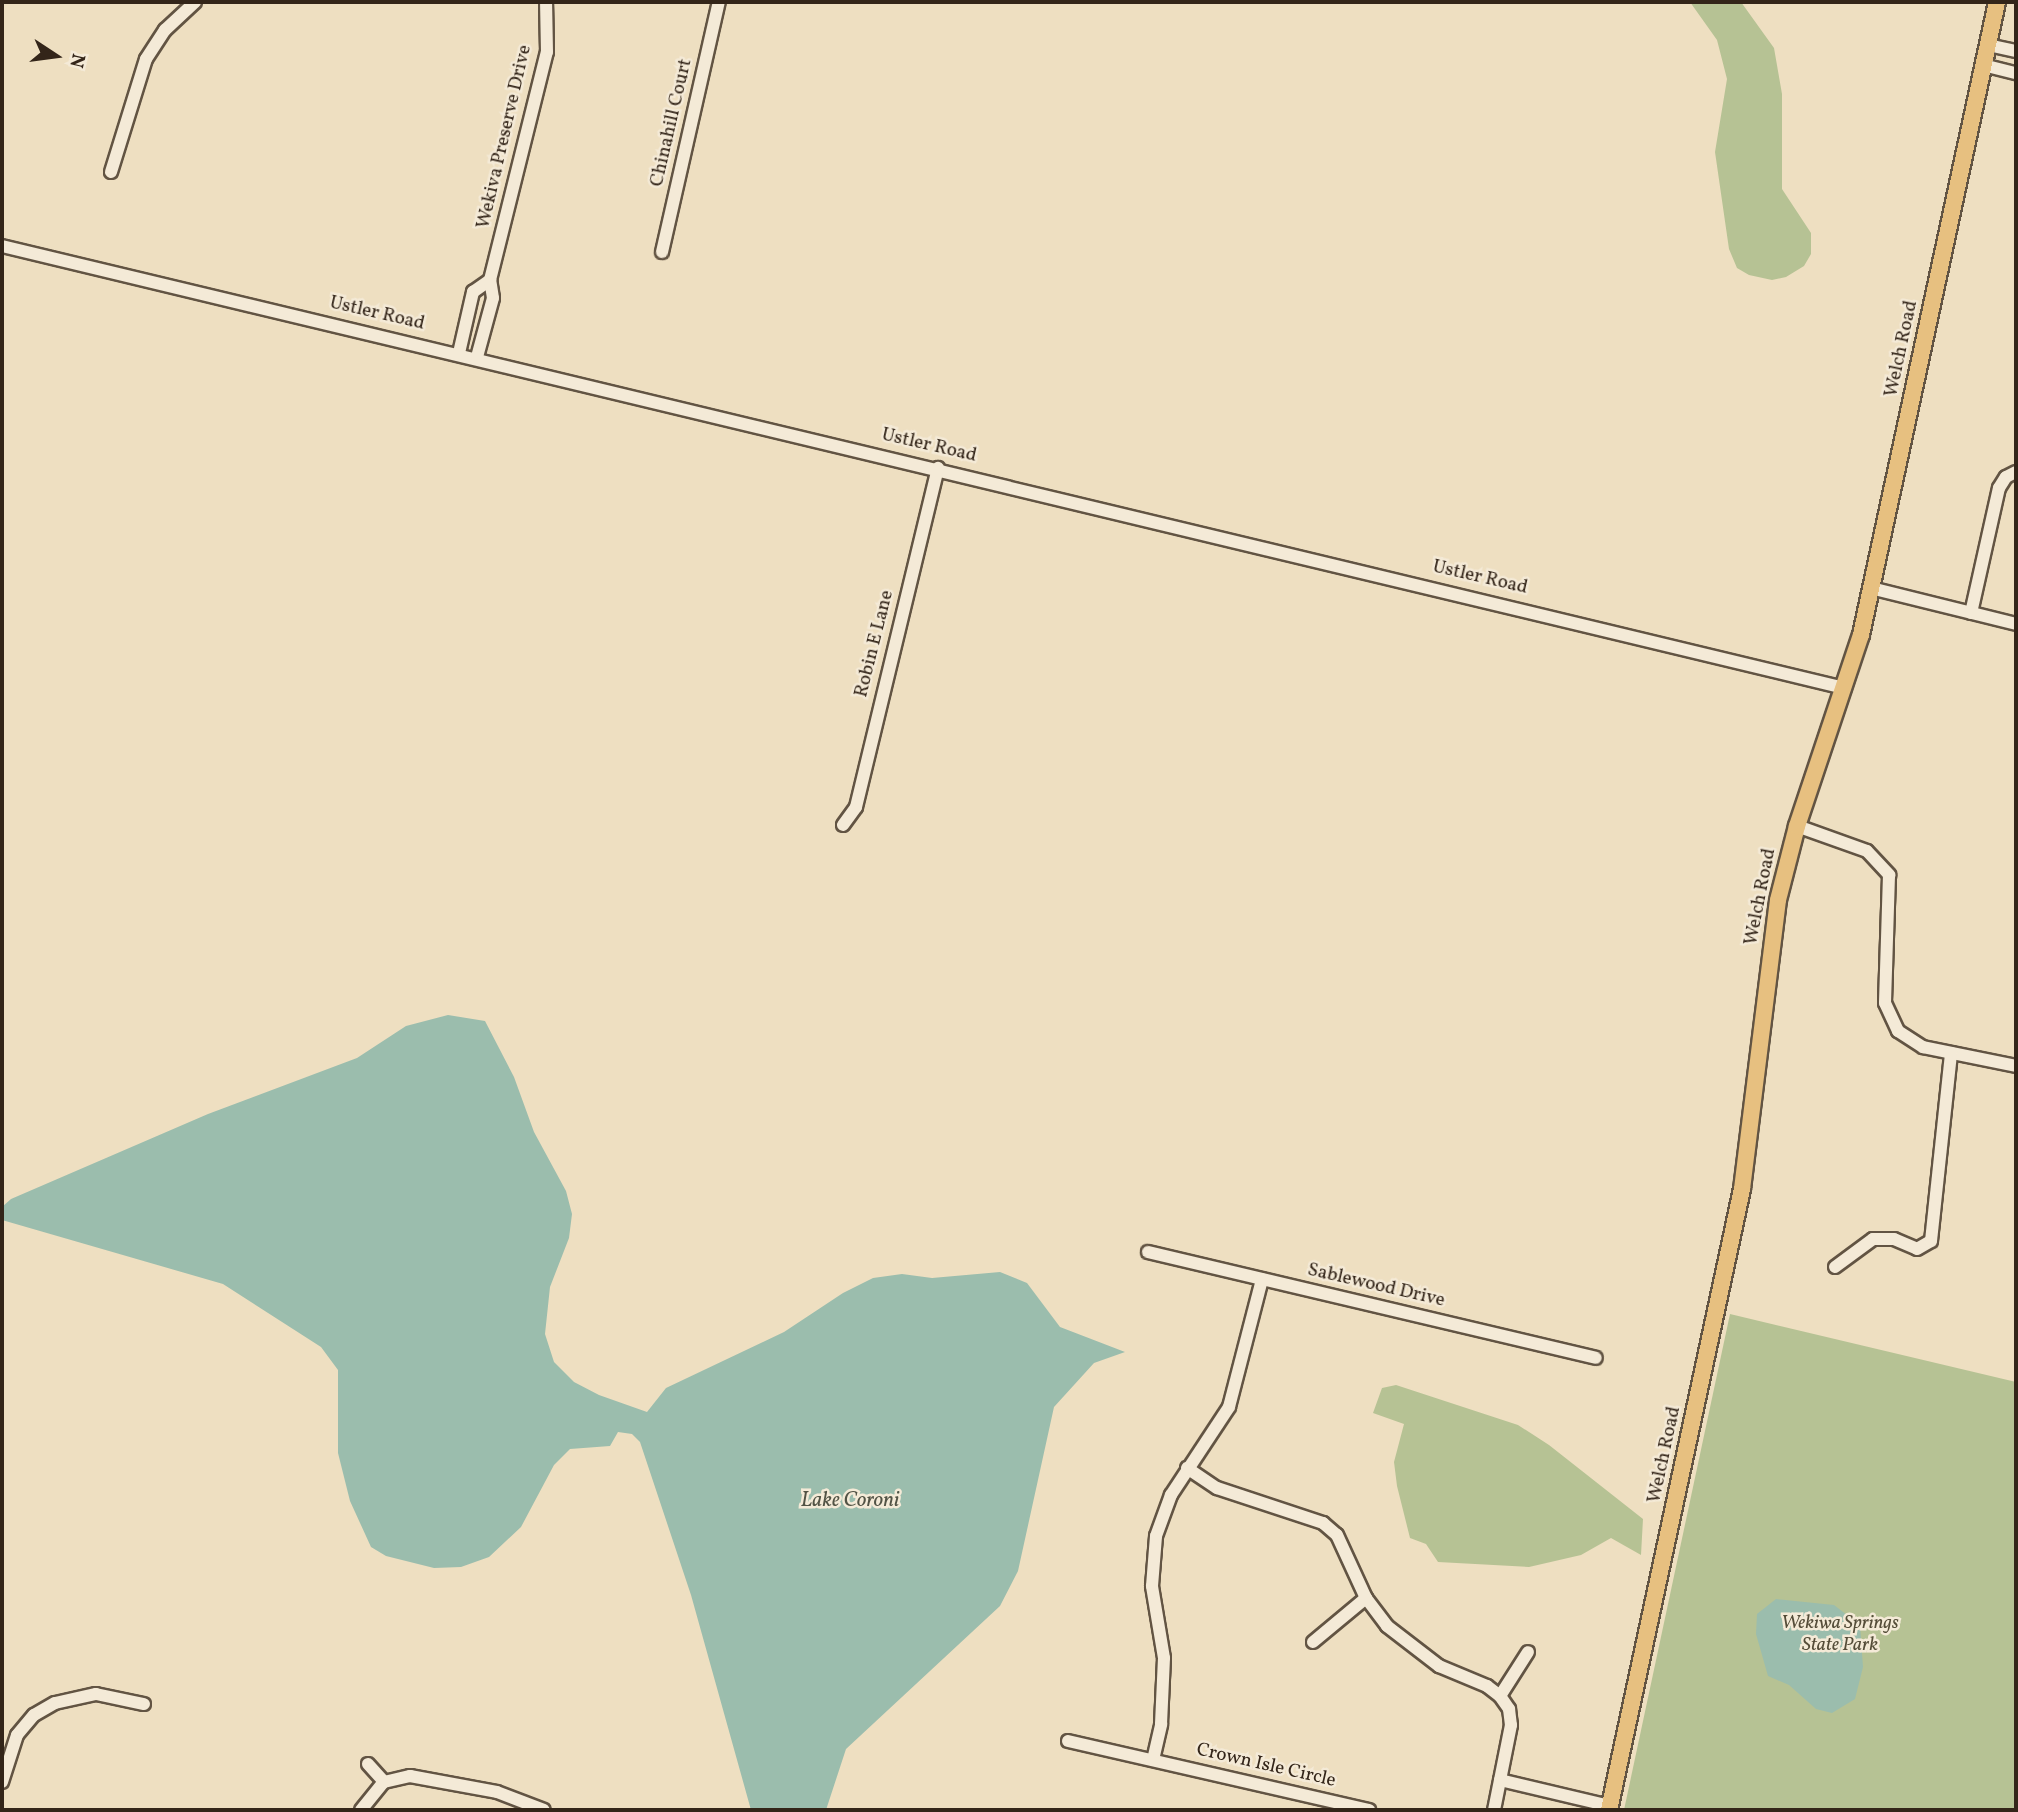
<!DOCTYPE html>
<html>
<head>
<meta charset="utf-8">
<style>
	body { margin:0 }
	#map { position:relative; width:2018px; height:1812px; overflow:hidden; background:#eedfc1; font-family:Vollkorn,serif }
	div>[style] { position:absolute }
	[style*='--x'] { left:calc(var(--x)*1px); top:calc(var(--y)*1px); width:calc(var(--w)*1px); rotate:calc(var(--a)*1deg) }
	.green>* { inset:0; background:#b6c294 }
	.water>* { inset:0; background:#9bbdad }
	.roads { filter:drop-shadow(2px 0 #625443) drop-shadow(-2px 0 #625443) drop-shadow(0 2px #625443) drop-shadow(0 -2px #625443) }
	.minor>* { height:12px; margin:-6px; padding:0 6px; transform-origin:6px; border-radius:6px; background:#f4ead7 }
	.major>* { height:16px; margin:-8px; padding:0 8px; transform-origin:8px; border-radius:8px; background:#e7c080 }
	span { translate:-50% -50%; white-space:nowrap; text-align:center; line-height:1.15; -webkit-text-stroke:5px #f4ead7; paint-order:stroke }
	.street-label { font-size:19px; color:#332519 }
	.park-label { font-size:19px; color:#544c38; font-style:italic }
	.water-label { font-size:21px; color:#525345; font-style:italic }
	.frame { position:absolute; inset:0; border:4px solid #332519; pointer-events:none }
	.north { position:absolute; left:21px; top:21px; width:70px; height:70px; -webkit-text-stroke:5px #f4ead7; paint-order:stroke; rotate:103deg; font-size:19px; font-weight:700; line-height:28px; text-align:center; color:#332519 }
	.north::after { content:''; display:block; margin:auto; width:24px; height:32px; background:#332519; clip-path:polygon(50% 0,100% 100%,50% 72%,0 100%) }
</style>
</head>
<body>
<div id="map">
	<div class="green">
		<div style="clip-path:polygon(1690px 2px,1741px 2px,1774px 48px,1782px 94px,1782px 189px,1811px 233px,1811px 254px,1804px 266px,1786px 277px,1772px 280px,1749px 275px,1737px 268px,1729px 249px,1715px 152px,1727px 79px,1717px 40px)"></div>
		<div style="clip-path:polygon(1730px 1314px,2016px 1382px,2016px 1810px,1624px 1810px)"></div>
		<div style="clip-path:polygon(1396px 1385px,1518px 1425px,1549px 1445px,1643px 1519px,1641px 1555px,1611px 1538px,1581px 1555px,1529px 1567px,1438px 1562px,1426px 1544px,1410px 1538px,1397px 1486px,1394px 1462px,1404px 1424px,1373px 1413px,1382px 1388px)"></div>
	</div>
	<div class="water">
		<div style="clip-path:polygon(448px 1015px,485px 1021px,514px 1077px,534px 1132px,566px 1191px,572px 1214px,569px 1238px,550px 1287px,545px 1334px,554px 1362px,574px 1382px,599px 1395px,647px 1412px,666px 1388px,784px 1332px,843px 1293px,873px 1278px,902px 1274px,932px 1278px,1000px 1272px,1027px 1283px,1060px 1327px,1125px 1352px,1094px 1363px,1054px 1407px,1018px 1571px,1000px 1606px,846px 1749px,826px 1810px,751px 1810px,691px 1595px,640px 1442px,632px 1434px,618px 1432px,610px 1446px,570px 1449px,554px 1465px,521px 1527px,489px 1557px,461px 1567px,434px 1568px,386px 1556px,371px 1547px,350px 1501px,338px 1453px,338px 1370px,321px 1347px,223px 1284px,2px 1220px,2px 1207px,11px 1199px,208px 1114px,357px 1058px,406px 1026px)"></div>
		<div style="clip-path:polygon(1776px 1599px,1834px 1605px,1860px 1625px,1863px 1667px,1855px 1699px,1832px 1713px,1816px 1709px,1789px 1685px,1768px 1676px,1756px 1634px,1757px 1614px)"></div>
	</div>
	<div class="roads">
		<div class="minor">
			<div style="--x:1988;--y:45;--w:29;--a:12"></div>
			<div style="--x:1983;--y:65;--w:34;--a:14"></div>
			<div style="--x:111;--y:172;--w:118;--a:-72.8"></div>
			<div style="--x:146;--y:59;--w:35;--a:-57"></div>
			<div style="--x:165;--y:30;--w:41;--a:-43"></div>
			<div style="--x:2;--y:246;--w:1895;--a:13.49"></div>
			<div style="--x:662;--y:252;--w:256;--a:-77.2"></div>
			<div style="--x:459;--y:353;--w:63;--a:-77.1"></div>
			<div style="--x:473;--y:292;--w:21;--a:-35"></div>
			<div style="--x:477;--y:357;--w:61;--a:-74.8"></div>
			<div style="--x:493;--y:298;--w:18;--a:-99"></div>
			<div style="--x:490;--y:280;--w:235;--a:-76"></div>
			<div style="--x:547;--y:52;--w:50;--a:-91.1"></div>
			<div style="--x:1871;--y:588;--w:149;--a:13.9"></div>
			<div style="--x:1971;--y:613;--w:128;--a:-77.4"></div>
			<div style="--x:1999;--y:488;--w:13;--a:-58"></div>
			<div style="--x:2006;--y:477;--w:11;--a:-27"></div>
			<div style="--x:843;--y:825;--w:22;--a:-54"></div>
			<div style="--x:856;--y:807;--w:349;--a:-76.4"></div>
			<div style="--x:1797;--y:826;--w:74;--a:19.7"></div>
			<div style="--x:1867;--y:851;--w:33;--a:47"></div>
			<div style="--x:1889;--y:875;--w:128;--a:91.8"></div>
			<div style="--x:1885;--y:1003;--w:31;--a:65"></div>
			<div style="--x:1898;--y:1031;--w:30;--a:33"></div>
			<div style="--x:1923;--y:1047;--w:95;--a:11.5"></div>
			<div style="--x:1148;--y:1252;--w:460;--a:13.3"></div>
			<div style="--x:1835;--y:1267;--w:47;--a:-36.4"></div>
			<div style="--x:1873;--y:1239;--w:21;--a:0"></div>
			<div style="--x:1894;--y:1239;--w:25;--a:23"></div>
			<div style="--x:1917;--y:1249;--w:16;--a:-30"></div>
			<div style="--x:1931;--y:1241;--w:189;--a:-83.9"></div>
			<div style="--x:1187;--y:1468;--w:36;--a:34"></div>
			<div style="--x:1217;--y:1488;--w:112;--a:18.3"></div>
			<div style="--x:1323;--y:1523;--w:18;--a:41"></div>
			<div style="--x:1337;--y:1535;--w:69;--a:65.3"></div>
			<div style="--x:1366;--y:1598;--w:35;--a:53"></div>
			<div style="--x:1387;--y:1626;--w:66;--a:37.6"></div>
			<div style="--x:1439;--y:1666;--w:52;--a:22.6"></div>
			<div style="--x:1487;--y:1686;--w:16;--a:38"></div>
			<div style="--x:1500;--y:1696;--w:16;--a:55"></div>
			<div style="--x:1509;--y:1709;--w:16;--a:83"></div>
			<div style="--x:1511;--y:1725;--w:87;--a:101.3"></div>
			<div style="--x:1313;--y:1642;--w:69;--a:-39.7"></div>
			<div style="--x:1500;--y:1696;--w:52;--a:-57.5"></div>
			<div style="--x:1068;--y:1741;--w:309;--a:12.9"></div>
			<div style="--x:1153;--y:1760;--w:37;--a:-77"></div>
			<div style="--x:1161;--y:1724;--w:66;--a:-87.4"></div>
			<div style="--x:1164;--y:1658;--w:73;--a:-99.5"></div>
			<div style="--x:1152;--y:1586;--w:50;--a:-85.4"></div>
			<div style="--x:1156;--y:1536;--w:44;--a:-69.9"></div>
			<div style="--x:1171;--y:1495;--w:105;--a:-56.6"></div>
			<div style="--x:1229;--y:1407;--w:132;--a:-75.5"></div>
			<div style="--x:368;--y:1764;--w:24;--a:48"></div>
			<div style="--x:1500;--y:1780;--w:113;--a:13.3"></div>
			<div style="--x:2;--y:1782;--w:49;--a:-72.3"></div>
			<div style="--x:17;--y:1735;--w:26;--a:-50"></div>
			<div style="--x:34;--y:1715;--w:24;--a:-30"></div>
			<div style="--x:55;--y:1703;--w:42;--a:-12.4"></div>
			<div style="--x:96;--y:1694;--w:49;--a:11.8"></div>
			<div style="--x:361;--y:1810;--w:36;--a:-51"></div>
			<div style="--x:384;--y:1782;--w:27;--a:-13"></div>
			<div style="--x:410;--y:1776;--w:88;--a:10.4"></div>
			<div style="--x:497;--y:1792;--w:50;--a:21"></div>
		</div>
		<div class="major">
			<div style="--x:1609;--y:1810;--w:635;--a:-77.91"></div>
			<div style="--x:1742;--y:1189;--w:291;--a:-82.9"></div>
			<div style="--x:1778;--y:900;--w:76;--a:-75.6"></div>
			<div style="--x:1797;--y:826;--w:201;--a:-71.5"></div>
			<div style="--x:1861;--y:635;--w:647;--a:-77.87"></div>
		</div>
	</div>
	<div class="street-label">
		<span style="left:672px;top:123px;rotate:-77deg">Chinahill Court</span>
		<span style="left:505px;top:137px;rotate:-77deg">Wekiva Preserve Drive</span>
		<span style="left:377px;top:314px;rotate:13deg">Ustler Road</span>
		<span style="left:1902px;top:349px;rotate:-78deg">Welch Road</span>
		<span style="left:929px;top:446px;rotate:13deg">Ustler Road</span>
		<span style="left:1480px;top:578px;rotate:13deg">Ustler Road</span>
		<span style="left:875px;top:644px;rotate:-76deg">Robin E Lane</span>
		<span style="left:1761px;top:897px;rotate:-79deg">Welch Road</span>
		<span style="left:1376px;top:1286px;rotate:13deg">Sablewood Drive</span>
		<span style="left:1665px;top:1455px;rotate:-78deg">Welch Road</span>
		<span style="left:1266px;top:1766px;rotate:13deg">Crown Isle Circle</span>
	</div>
	<div class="park-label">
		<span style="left:1840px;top:1635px">Wekiwa Springs<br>State Park</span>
	</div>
	<div class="water-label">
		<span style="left:850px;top:1501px">Lake Coroni</span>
	</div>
	<div class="frame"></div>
	<div class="north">N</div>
</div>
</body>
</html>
